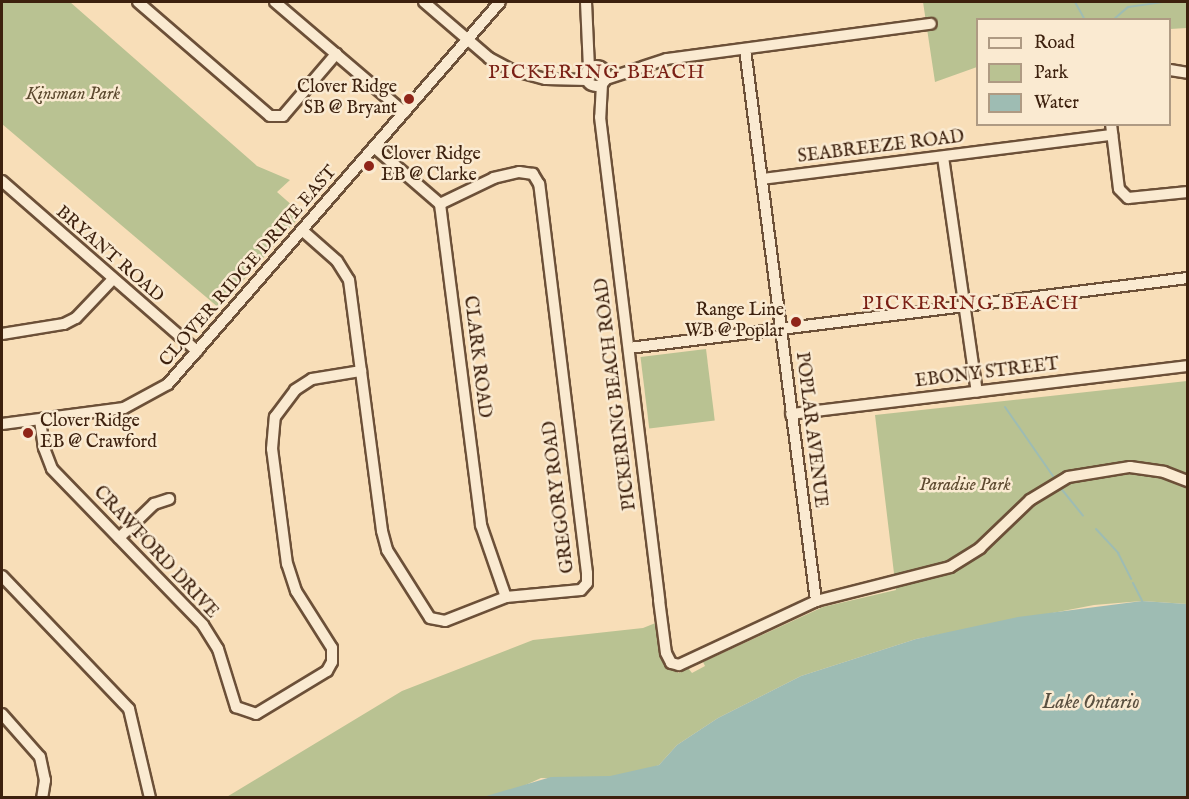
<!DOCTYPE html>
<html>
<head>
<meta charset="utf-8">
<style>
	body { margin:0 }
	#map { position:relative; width:1189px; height:799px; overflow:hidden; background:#f8deb8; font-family:"IM FELL English",serif }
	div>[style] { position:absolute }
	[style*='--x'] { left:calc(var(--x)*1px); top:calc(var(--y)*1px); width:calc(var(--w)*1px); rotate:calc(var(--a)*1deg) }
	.green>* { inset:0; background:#b9c292; transform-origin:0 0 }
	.water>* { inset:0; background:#9ebcb3 }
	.stream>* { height:2px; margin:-1px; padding:0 1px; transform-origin:1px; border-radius:1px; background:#9ebcb3 }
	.roads { filter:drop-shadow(2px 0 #6c5038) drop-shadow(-2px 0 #6c5038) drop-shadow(0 2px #6c5038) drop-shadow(0 -2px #6c5038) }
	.minor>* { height:10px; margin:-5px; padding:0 5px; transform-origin:5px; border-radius:5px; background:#faead1 }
	.minor>.ring { margin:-5px; padding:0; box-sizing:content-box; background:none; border:10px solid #faead1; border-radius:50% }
	.dots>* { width:16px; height:16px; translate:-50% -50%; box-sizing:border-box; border:3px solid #faead1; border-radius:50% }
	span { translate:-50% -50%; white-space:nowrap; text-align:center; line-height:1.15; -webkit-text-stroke:5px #faead1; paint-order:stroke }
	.poi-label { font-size:18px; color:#3d210e }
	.right { translate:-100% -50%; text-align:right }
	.left { translate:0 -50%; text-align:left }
	.park-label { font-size:18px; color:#5c492f; font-style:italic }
	.street-label { font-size:18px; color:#3d210e }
	.neighbourhood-label { font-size:20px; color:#7a1f14; letter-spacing:1.5px }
	.water-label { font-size:20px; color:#5a5040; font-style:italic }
	.frame { position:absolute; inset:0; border:3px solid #3d210e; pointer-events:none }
	.legend { position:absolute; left:976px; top:18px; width:195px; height:108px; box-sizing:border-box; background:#faead1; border:2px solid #ae9a83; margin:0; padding:8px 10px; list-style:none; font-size:18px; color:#3d210e }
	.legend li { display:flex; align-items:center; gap:12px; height:30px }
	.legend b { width:30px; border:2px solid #ae9a83 }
</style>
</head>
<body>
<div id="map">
	<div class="green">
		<div style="clip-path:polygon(2px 2px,70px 2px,257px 166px,290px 180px,277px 192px,302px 214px,219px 308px,2px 124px)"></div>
		<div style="clip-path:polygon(923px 2px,1187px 2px,1187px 28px,1170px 29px,1170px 20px,978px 20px,977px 67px,935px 82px)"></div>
		<div style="left:706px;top:349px;width:72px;height:66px;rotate:83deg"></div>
		<div style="clip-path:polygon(1187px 381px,1187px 604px,1142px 601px,1094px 605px,916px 639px,801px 676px,718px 718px,677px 745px,659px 765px,620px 780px,541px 778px,497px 798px,225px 798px,402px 691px,533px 640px,643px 628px,658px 622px,663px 660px,668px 668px,679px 673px,688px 668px,692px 673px,705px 666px,703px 662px,823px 607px,896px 590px,875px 415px)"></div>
	</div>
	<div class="water">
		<div style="clip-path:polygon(1142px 601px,1187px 604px,1187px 797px,483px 797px,551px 777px,610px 776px,659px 765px,677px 745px,718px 718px,801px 676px,916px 639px,1018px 617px)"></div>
	</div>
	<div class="stream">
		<div style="--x:1075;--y:2;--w:21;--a:61"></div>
		<div style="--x:1113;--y:20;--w:20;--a:-41"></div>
		<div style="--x:1128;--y:7;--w:35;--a:-8"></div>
		<div style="--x:1005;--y:407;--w:84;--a:55.2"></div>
		<div style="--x:1059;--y:486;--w:38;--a:51"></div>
		<div style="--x:1096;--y:529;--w:33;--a:47"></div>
		<div style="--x:1118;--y:553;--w:29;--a:63"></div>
		<div style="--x:1133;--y:583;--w:20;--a:63"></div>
	</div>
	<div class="roads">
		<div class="minor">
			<div style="--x:138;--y:2;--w:174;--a:40.8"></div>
			<div style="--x:270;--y:116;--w:13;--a:0"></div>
			<div style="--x:283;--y:116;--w:82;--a:-49.5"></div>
			<div style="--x:275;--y:2;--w:170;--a:40.5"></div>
			<div style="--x:424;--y:2;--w:86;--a:40.7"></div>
			<div style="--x:489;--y:58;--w:26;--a:28"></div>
			<div style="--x:512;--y:70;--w:35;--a:15"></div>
			<div style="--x:546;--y:79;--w:41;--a:1.4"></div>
			<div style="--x:586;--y:2;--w:66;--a:87.4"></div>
			<div style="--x:745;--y:49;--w:557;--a:82.67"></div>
			<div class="ring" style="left:586px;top:66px;width:10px;height:10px"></div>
			<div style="--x:1170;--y:70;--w:18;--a:9"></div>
			<div style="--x:606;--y:79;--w:64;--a:-18.2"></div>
			<div style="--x:667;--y:59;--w:266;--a:-7.6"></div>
			<div style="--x:602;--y:84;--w:33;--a:93"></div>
			<div style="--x:600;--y:117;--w:487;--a:83"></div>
			<div style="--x:659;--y:600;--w:53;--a:82.5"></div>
			<div style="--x:666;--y:653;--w:11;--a:63"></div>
			<div style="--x:671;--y:663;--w:8;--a:14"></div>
			<div style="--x:679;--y:665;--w:151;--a:-25"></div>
			<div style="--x:816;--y:601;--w:138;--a:-14.2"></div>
			<div style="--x:950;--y:567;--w:36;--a:-32"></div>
			<div style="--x:980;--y:548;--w:69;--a:-43.8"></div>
			<div style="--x:1030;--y:500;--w:44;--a:-31.2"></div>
			<div style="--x:1068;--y:477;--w:63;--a:-9.2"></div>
			<div style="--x:1130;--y:467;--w:34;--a:8"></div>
			<div style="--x:1164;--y:472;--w:26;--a:21"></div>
			<div style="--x:1111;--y:124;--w:65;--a:83"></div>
			<div style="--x:1119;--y:189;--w:13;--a:45"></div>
			<div style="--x:1128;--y:198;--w:60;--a:-5.7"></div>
			<div style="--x:374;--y:147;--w:87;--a:40.8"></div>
			<div style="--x:440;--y:204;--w:324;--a:82.7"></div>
			<div style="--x:481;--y:525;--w:76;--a:70.9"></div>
			<div style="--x:943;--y:157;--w:237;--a:81.8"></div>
			<div style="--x:762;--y:179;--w:353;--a:-7.2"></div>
			<div style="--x:2;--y:181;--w:259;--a:41.1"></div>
			<div style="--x:303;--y:231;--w:45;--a:41.4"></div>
			<div style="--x:337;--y:261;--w:22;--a:58"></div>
			<div style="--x:349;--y:280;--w:253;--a:82.5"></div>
			<div style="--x:382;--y:531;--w:20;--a:75"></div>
			<div style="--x:387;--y:550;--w:80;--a:57.7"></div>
			<div style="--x:430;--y:618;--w:15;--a:11"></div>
			<div style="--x:445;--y:621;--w:66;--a:-21.5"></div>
			<div style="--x:506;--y:597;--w:75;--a:-5.3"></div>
			<div style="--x:581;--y:590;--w:9;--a:-49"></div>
			<div style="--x:587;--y:583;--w:10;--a:-90"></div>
			<div style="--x:587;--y:573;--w:392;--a:-97"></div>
			<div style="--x:539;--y:184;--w:12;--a:-121"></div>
			<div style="--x:533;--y:174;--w:14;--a:-172"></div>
			<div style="--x:519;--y:172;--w:26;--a:167"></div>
			<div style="--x:494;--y:178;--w:60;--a:154.3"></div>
			<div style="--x:2;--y:334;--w:63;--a:-9.2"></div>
			<div style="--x:64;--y:324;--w:13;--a:-27"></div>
			<div style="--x:76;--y:318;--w:54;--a:-46.5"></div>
			<div style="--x:629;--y:348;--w:563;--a:-7.14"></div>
			<div style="--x:791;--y:414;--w:400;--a:-6.9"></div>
			<div style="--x:40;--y:420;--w:28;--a:82"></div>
			<div style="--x:44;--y:448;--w:22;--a:69"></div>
			<div style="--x:52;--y:469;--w:217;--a:45.9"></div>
			<div style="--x:203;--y:625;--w:28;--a:58"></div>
			<div style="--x:218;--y:649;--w:61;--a:72.8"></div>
			<div style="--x:236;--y:707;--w:21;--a:19"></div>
			<div style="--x:256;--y:714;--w:83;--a:-31.2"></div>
			<div style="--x:327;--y:671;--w:10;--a:-61"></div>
			<div style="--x:332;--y:662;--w:14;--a:-90"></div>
			<div style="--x:332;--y:648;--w:67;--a:-122.3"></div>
			<div style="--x:296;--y:591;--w:28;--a:-108"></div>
			<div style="--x:287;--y:564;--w:116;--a:-97.4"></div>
			<div style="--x:272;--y:449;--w:32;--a:-85"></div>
			<div style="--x:275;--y:417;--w:34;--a:-53"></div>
			<div style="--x:295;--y:390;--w:20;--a:-33"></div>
			<div style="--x:312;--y:379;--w:50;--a:-9.3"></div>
			<div style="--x:2;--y:424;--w:123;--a:-7.5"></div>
			<div style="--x:124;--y:408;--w:50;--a:-28.6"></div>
			<div style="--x:168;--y:384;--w:506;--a:-49.01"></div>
			<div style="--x:119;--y:538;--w:49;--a:-44.2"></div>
			<div style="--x:154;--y:504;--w:16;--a:-18"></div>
			<div style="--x:2;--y:576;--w:184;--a:46.3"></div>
			<div style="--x:129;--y:709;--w:91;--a:76.7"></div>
			<div style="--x:2;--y:714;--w:57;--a:48.5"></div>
			<div style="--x:40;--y:757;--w:24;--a:78"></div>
			<div style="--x:45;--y:780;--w:18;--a:99"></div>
		</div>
	</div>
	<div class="dots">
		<div style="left:409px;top:99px;background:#8f2418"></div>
		<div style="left:369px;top:166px;background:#8f2418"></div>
		<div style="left:796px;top:322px;background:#8f2418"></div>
		<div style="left:28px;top:433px;background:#8f2418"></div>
	</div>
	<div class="poi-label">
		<span class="right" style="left:397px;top:99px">Clover Ridge<br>SB @ Bryant</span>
		<span class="left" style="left:381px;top:166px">Clover Ridge<br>EB @ Clarke</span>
		<span class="right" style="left:784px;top:322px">Range Line<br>WB @ Poplar</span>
		<span class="left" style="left:40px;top:433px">Clover Ridge<br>EB @ Crawford</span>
	</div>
	<div class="park-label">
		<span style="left:73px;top:95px">Kinsman Park</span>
		<span style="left:965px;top:486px">Paradise Park</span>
	</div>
	<div class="street-label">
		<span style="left:881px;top:148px;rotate:-7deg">SEABREEZE ROAD</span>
		<span style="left:109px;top:255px;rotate:41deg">BRYANT ROAD</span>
		<span style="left:249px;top:267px;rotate:-49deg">CLOVER RIDGE DRIVE EAST</span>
		<span style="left:476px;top:357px;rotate:83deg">CLARK ROAD</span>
		<span style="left:987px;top:374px;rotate:-7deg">EBONY STREET</span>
		<span style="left:617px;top:394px;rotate:-97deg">PICKERING BEACH ROAD</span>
		<span style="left:810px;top:430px;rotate:83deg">POPLAR AVENUE</span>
		<span style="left:560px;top:497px;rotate:-97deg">GREGORY ROAD</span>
		<span style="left:155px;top:553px;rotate:47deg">CRAWFORD DRIVE</span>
	</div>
	<div class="neighbourhood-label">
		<span style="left:597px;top:72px">PICKERING BEACH</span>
		<span style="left:971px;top:303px">PICKERING BEACH</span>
	</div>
	<div class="water-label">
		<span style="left:1091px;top:702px">Lake Ontario</span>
	</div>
	<div class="frame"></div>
	<ul class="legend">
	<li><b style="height:8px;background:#faead1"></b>Road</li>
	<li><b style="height:16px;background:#b9c292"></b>Park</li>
	<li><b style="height:16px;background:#9ebcb3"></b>Water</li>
	</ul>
</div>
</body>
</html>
